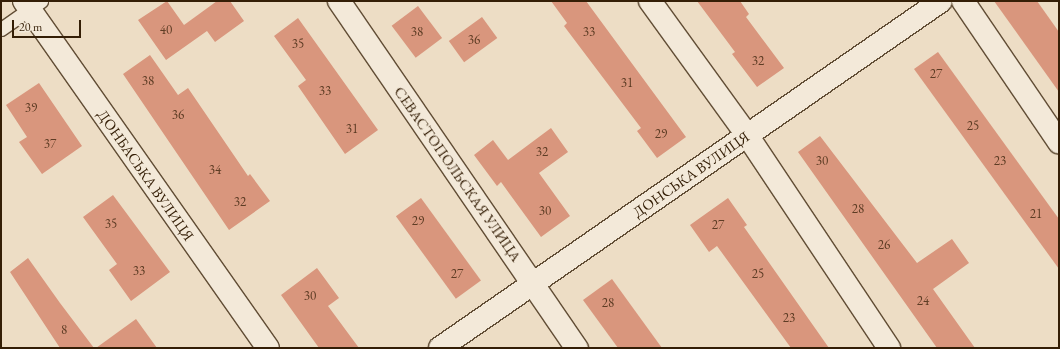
<!DOCTYPE html>
<html>
<head>
<meta charset="utf-8">
<style>
	body { margin:0 }
	#map { position:relative; width:1060px; height:349px; overflow:hidden; background:#edddc5; font-family:"EB Garamond",serif }
	div>[style] { position:absolute }
	[style*='--x'] { left:calc(var(--x)*1px); top:calc(var(--y)*1px); width:calc(var(--w)*1px); rotate:calc(var(--a)*1deg) }
	.building>* { inset:0; background:#d9967d; transform-origin:0 0 }
	.roads { filter:drop-shadow(1px 0 #624e36) drop-shadow(-1px 0 #624e36) drop-shadow(0 1px #624e36) drop-shadow(0 -1px #624e36) }
	.service>* { height:13px; margin:-6.5px; padding:0 6.5px; transform-origin:6.5px; border-radius:6.5px; background:#f3e9d9 }
	.minor>* { height:22px; margin:-11px; padding:0 11px; transform-origin:11px; border-radius:11px; background:#f3e9d9 }
	span { translate:-50% -50%; white-space:nowrap; text-align:center; line-height:1.15; -webkit-text-stroke:3px #f3e9d9; paint-order:stroke }
	.number-label { font-size:13px; color:#5d3c24 }
	.number-label span { -webkit-text-stroke-width:0 }
	.street-label { font-size:15px; color:#341e06 }
	.frame { position:absolute; inset:0; border:2px solid #341e06; pointer-events:none }
	.scale { position:absolute; left:12px; top:20px; width:69px; height:18px; box-sizing:border-box; border:2px solid #341e06; border-top:0; padding-left:5px; font-size:12px; line-height:14px; white-space:nowrap; color:#341e06; -webkit-text-stroke:3px #f3e9d9; paint-order:stroke }
</style>
</head>
<body>
<div id="map">
	<div class="building">
		<div style="clip-path:polygon(167px 1px,184px 25px,217px 1px,230px 1px,244px 21px,215px 42px,207px 31px,166px 60px,138px 20px)"></div>
		<div style="clip-path:polygon(551px 1px,586px 1px,686px 137px,657px 158px,637px 131px,641px 128px,564px 26px,567px 23px)"></div>
		<div style="clip-path:polygon(697px 1px,740px 1px,749px 14px,746px 17px,784px 68px,757px 87px,732px 54px,735px 52px)"></div>
		<div style="clip-path:polygon(994px 1px,1037px 1px,1059px 32px,1059px 92px)"></div>
		<div style="left:418px;top:6px;width:40px;height:33px;rotate:53deg"></div>
		<div style="left:482px;top:17px;width:26px;height:41px;rotate:54deg"></div>
		<div style="clip-path:polygon(298px 18px,378px 130px,345px 154px,298px 86px,306px 80px,274px 36px)"></div>
		<div style="clip-path:polygon(938px 52px,1059px 219px,1059px 269px,914px 69px)"></div>
		<div style="clip-path:polygon(150px 55px,178px 95px,188px 88px,248px 176px,250px 174px,270px 201px,229px 230px,123px 74px)"></div>
		<div style="clip-path:polygon(39px 83px,82px 146px,42px 174px,19px 142px,27px 137px,6px 105px)"></div>
		<div style="clip-path:polygon(551px 128px,568px 152px,539px 173px,570px 216px,541px 237px,501px 182px,497px 186px,474px 155px,493px 140px,508px 160px)"></div>
		<div style="clip-path:polygon(820px 136px,917px 263px,952px 239px,969px 263px,933px 289px,975px 348px,937px 348px,798px 152px)"></div>
		<div style="clip-path:polygon(113px 195px,170px 272px,131px 301px,109px 270px,117px 264px,83px 217px)"></div>
		<div style="left:421px;top:198px;width:102px;height:31px;rotate:54deg"></div>
		<div style="clip-path:polygon(728px 198px,747px 225px,744px 227px,829px 348px,791px 348px,717px 246px,709px 252px,690px 225px)"></div>
		<div style="clip-path:polygon(28px 258px,60px 303px,94px 348px,60px 348px,10px 272px)"></div>
		<div style="clip-path:polygon(317px 268px,339px 298px,328px 306px,359px 348px,319px 348px,281px 295px)"></div>
		<div style="clip-path:polygon(612px 279px,662px 348px,618px 348px,583px 300px)"></div>
		<div style="clip-path:polygon(136px 319px,157px 348px,96px 348px)"></div>
	</div>
	<div class="roads">
		<div class="service">
			<div style="--x:1;--y:29;--w:49;--a:-35"></div>
		</div>
		<div class="minor">
			<div style="--x:24;--y:1;--w:424;--a:54.9"></div>
			<div style="--x:339;--y:1;--w:421;--a:55.6"></div>
			<div style="--x:650;--y:1;--w:165;--a:54.1"></div>
			<div style="--x:747;--y:135;--w:256;--a:56.3"></div>
			<div style="--x:963;--y:1;--w:171;--a:55.8"></div>
			<div style="--x:440;--y:348;--w:609;--a:-34.71"></div>
		</div>
	</div>
	<div class="number-label">
		<span style="left:166px;top:30px">40</span>
		<span style="left:417px;top:32px">38</span>
		<span style="left:589px;top:32px">33</span>
		<span style="left:474px;top:40px">36</span>
		<span style="left:298px;top:44px">35</span>
		<span style="left:758px;top:61px">32</span>
		<span style="left:936px;top:74px">27</span>
		<span style="left:148px;top:81px">38</span>
		<span style="left:627px;top:83px">31</span>
		<span style="left:325px;top:91px">33</span>
		<span style="left:31px;top:108px">39</span>
		<span style="left:178px;top:115px">36</span>
		<span style="left:973px;top:126px">25</span>
		<span style="left:352px;top:129px">31</span>
		<span style="left:661px;top:134px">29</span>
		<span style="left:50px;top:144px">37</span>
		<span style="left:542px;top:152px">32</span>
		<span style="left:822px;top:161px">30</span>
		<span style="left:1000px;top:161px">23</span>
		<span style="left:215px;top:170px">34</span>
		<span style="left:240px;top:202px">32</span>
		<span style="left:858px;top:209px">28</span>
		<span style="left:545px;top:211px">30</span>
		<span style="left:1036px;top:214px">21</span>
		<span style="left:418px;top:221px">29</span>
		<span style="left:111px;top:224px">35</span>
		<span style="left:718px;top:225px">27</span>
		<span style="left:884px;top:245px">26</span>
		<span style="left:139px;top:271px">33</span>
		<span style="left:457px;top:274px">27</span>
		<span style="left:758px;top:274px">25</span>
		<span style="left:310px;top:296px">30</span>
		<span style="left:923px;top:301px">24</span>
		<span style="left:608px;top:303px">28</span>
		<span style="left:789px;top:318px">23</span>
		<span style="left:64px;top:330px">8</span>
	</div>
	<div class="street-label">
		<span style="left:458px;top:174px;rotate:55deg">СЕВАСТОПОЛЬСКАЯ УЛИЦА</span>
		<span style="left:691px;top:174px;rotate:-35deg">ДОНСЬКА ВУЛИЦЯ</span>
		<span style="left:146px;top:175px;rotate:55deg">ДОНБАСЬКА ВУЛИЦЯ</span>
	</div>
	<div class="frame"></div>
	<div class="scale">20 m</div>
</div>
</body>
</html>
